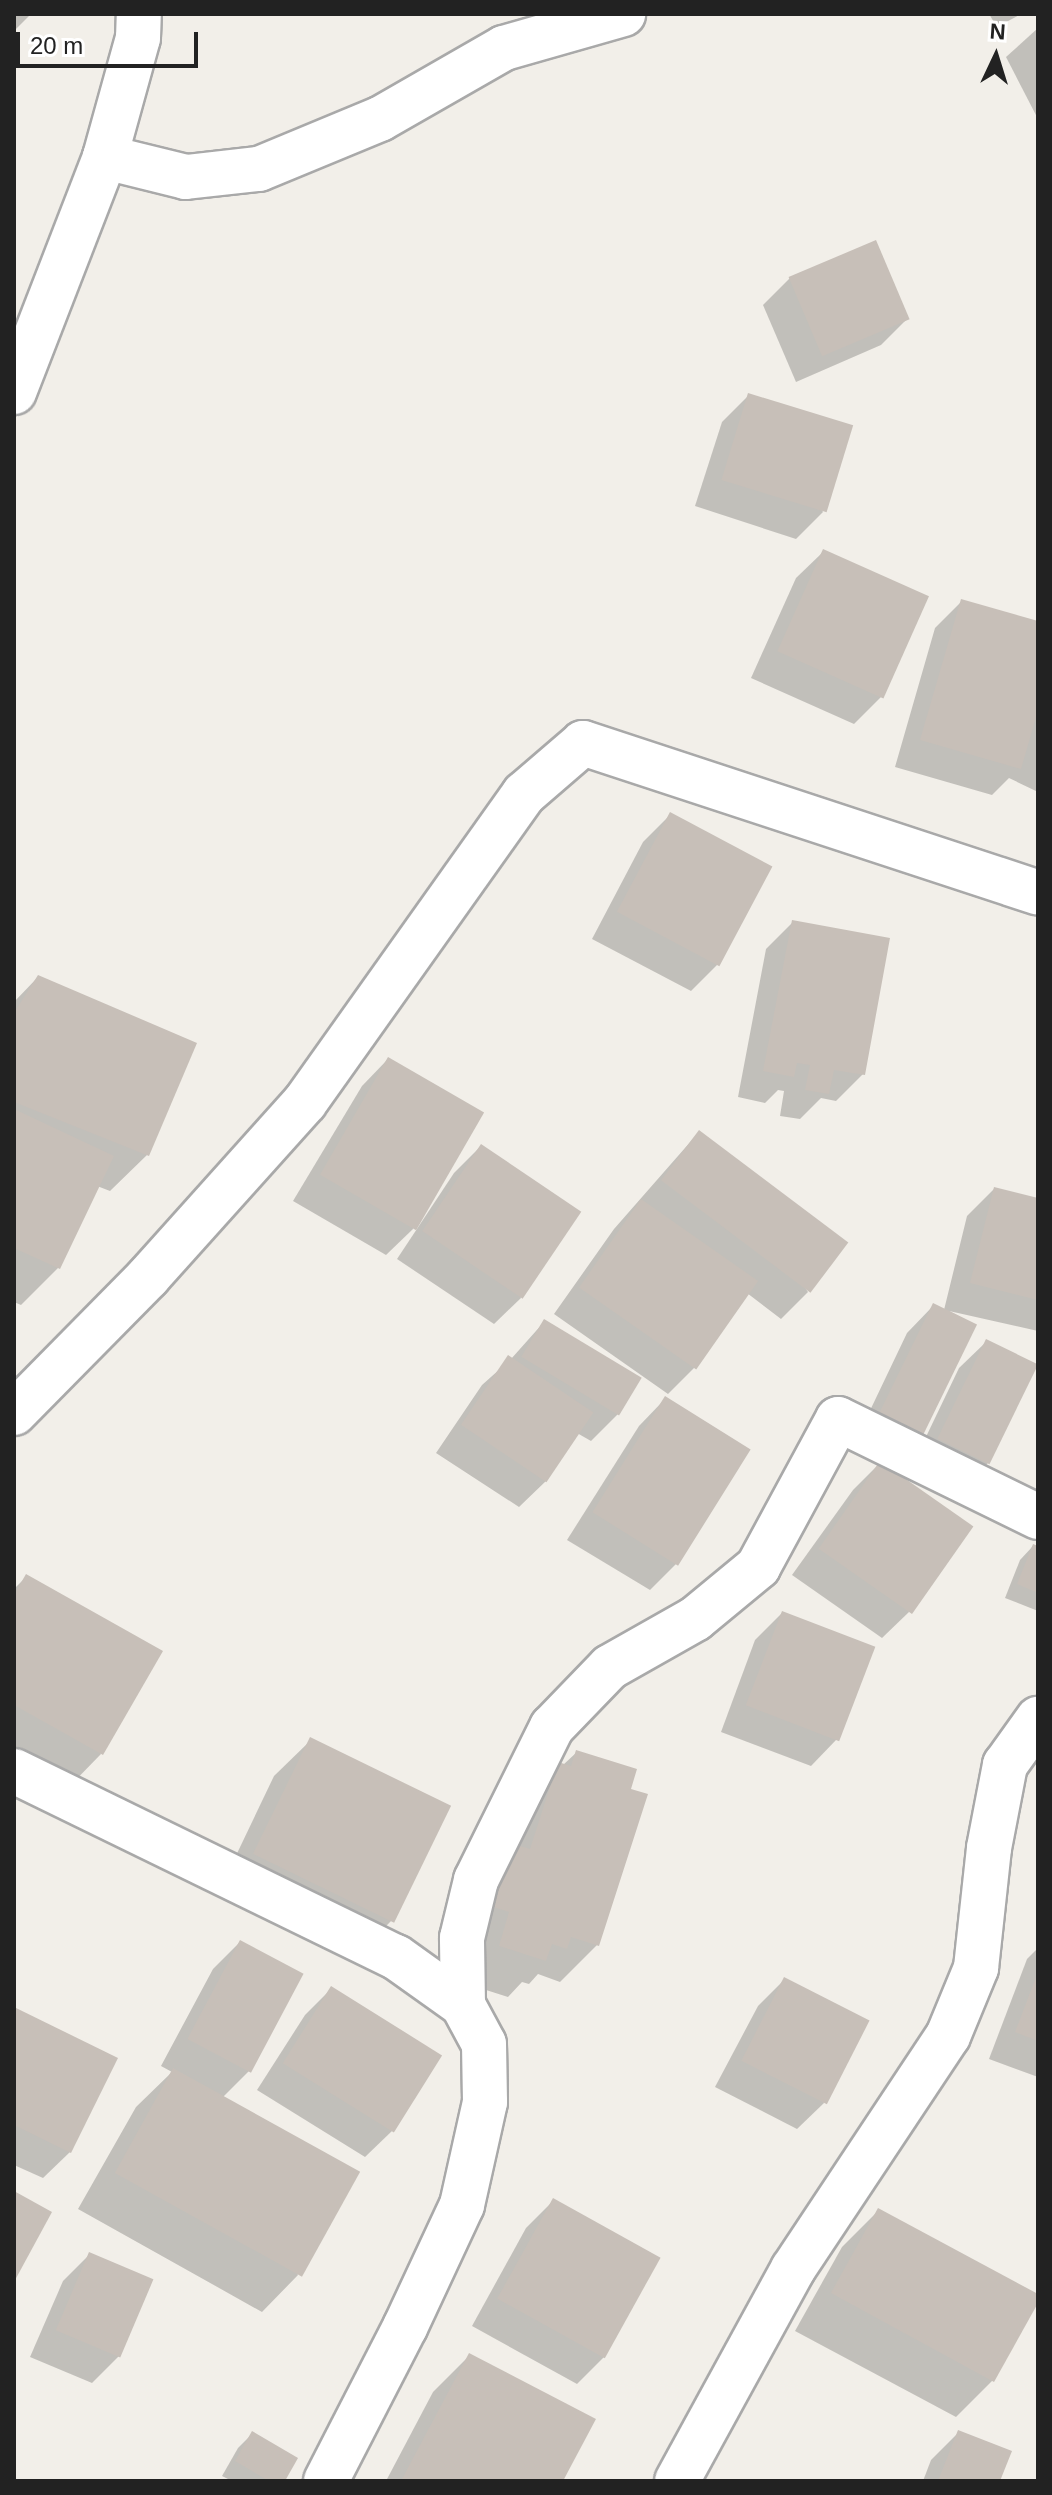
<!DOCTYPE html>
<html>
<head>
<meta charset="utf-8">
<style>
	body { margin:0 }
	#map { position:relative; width:1052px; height:2495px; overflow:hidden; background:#f2efe9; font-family:Arial,sans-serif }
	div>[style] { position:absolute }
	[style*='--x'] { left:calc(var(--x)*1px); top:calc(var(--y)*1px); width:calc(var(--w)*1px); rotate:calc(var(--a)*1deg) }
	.shadow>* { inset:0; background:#0003 }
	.building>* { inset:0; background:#c7bfb8; transform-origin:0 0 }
	.roads { filter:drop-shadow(2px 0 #a9a9a9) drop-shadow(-2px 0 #a9a9a9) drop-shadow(0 2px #a9a9a9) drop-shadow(0 -2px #a9a9a9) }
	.street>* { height:44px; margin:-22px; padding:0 22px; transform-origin:22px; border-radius:22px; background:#fff }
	span { translate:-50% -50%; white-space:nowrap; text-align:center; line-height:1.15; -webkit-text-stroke:6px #fff; paint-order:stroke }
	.frame { position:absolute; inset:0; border:16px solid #222; pointer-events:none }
	.north { position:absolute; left:956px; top:16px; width:80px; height:80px; -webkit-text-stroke:6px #fff; paint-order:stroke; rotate:4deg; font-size:22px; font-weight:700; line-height:32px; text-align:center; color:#222 }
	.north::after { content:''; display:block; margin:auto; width:28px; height:36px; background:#222; clip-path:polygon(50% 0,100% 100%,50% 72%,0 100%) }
	.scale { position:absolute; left:16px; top:32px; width:182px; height:36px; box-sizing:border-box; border:4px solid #222; border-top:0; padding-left:10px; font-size:24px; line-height:28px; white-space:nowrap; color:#222; -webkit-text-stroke:6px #fff; paint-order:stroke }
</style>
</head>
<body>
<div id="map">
	<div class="shadow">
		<div style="clip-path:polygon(14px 14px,31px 14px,14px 31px)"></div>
		<div style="clip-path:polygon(989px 14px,1021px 14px,997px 27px)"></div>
		<div style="clip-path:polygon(1038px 28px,1038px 119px,1006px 57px)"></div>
		<div style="clip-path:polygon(790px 278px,908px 318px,881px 345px,796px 382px,763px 305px)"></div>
		<div style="clip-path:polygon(749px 395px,823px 512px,796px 539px,695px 506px,722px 422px)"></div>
		<div style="clip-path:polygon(823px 552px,927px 598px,881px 697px,854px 724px,751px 678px,796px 578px)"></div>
		<div style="clip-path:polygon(962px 601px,1038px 623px,1038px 702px,1034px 718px,1038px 714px,1038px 792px,1009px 778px,992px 795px,895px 767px,935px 628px)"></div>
		<div style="clip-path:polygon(670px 815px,718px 964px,691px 991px,592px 939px,643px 842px)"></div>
		<div style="clip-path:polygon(793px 922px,863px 1074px,836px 1101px,821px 1098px,800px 1119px,780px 1116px,784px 1091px,778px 1090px,765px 1103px,738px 1097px,766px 949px)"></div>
		<div style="clip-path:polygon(38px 977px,147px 1155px,110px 1191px,97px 1186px,58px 1268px,21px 1305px,14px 1302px,14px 1002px)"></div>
		<div style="clip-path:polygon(388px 1059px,413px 1229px,386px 1255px,293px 1201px,362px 1086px)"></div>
		<div style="clip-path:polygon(699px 1132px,808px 1292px,781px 1319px,747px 1293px,695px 1367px,668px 1394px,554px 1314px,614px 1229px)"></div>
		<div style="clip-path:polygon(481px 1146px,521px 1298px,494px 1324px,397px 1259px,454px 1173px)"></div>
		<div style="clip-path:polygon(994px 1189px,1038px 1200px,1038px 1331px,949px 1311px,974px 1324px,854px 1444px,907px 1333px,933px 1306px,944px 1310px,967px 1216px)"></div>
		<div style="clip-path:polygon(544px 1322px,640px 1378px,618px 1414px,591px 1441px,577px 1433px,546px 1481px,519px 1507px,436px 1453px,482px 1385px,511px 1359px)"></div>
		<div style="clip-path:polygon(986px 1342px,989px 1462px,962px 1489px,912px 1466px,959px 1368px)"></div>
		<div style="clip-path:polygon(665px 1399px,677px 1563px,650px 1590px,567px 1540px,639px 1426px)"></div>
		<div style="clip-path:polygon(880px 1463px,909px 1612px,882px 1638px,792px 1575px,853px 1490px)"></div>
		<div style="clip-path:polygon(1033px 1546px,1038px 1548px,1038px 1611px,1005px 1598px,1020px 1560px)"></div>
		<div style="clip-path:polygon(26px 1577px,101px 1754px,65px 1791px,14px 1762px,14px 1589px)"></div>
		<div style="clip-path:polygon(782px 1613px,837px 1739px,811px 1766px,721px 1732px,755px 1640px)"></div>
		<div style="clip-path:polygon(311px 1740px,449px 1806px,392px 1920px,356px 1957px,219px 1891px,274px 1776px)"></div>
		<div style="clip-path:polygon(577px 1752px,597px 1945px,560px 1982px,538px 1974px,529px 1984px,522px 1982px,508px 1997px,464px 1983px,451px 1941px,559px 1764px,563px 1765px)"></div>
		<div style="clip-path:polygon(240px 1942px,249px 2071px,222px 2098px,298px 2275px,262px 2312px,78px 2209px,136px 2107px,172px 2072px,161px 2066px,213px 1969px)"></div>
		<div style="clip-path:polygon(1038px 1948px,1038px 2077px,989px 2059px,1027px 1959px)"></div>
		<div style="clip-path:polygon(785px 1979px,824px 2103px,797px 2129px,715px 2087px,758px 2006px)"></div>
		<div style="clip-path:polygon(332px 1988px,392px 2131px,365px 2157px,257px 2090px,305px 2015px)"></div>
		<div style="clip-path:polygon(14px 2009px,70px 2152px,43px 2178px,14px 2165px)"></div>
		<div style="clip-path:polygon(553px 2201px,658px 2258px,604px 2357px,577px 2384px,472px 2326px,526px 2228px)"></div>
		<div style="clip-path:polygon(878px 2211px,1038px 2296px,993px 2380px,956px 2417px,795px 2331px,842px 2247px)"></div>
		<div style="clip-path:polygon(90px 2254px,119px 2356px,92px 2383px,30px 2357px,63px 2281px)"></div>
		<div style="clip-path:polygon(470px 2355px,561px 2481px,386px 2481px,433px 2392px)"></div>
		<div style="clip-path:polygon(958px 2433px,998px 2481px,923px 2481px,931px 2460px)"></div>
		<div style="clip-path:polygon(252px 2434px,283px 2481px,232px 2481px,222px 2476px,238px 2448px)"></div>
	</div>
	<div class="building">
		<div style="left:876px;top:240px;width:86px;height:95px;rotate:67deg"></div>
		<div style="left:748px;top:393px;width:110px;height:91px;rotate:17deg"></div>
		<div style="left:823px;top:549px;width:116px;height:112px;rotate:24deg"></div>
		<div style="clip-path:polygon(961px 599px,1038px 621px,1038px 710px,1021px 769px,920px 740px)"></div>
		<div style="left:670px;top:812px;width:116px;height:113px;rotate:28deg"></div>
		<div style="clip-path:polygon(792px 920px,890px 938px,865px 1075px,834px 1070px,829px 1094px,805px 1090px,810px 1065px,797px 1063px,794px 1077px,763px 1071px)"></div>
		<div style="clip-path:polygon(38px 975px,197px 1043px,149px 1156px,14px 1102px,14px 1013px)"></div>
		<div style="left:388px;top:1057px;width:111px;height:136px;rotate:30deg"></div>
		<div style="clip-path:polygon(14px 1109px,114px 1156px,60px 1269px,14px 1248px)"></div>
		<div style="left:699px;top:1130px;width:187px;height:63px;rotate:37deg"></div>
		<div style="left:481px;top:1144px;width:121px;height:105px;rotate:34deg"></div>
		<div style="clip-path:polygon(994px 1187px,1038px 1198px,1038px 1300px,970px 1283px)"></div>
		<div style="left:641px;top:1199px;width:143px;height:108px;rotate:35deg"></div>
		<div style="left:933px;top:1303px;width:49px;height:125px;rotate:26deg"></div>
		<div style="left:544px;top:1319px;width:114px;height:44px;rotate:31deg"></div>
		<div style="left:986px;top:1339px;width:58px;height:111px;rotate:26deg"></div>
		<div style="left:508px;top:1355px;width:103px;height:84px;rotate:34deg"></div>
		<div style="left:665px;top:1396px;width:101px;height:137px;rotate:32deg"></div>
		<div style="left:880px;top:1461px;width:114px;height:107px;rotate:35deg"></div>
		<div style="clip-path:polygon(1033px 1544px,1038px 1546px,1038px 1593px,1017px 1584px)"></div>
		<div style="clip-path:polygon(26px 1574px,163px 1651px,103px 1755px,14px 1705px,14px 1595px)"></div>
		<div style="left:782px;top:1611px;width:100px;height:101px;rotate:21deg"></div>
		<div style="left:310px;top:1737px;width:157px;height:130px;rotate:26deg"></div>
		<div style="clip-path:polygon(576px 1750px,637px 1769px,631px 1789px,648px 1794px,599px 1946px,571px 1937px,567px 1949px,552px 1944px,546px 1961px,499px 1946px,509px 1912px,487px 1905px,506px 1842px,530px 1849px,558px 1762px,571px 1766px)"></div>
		<div style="left:240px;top:1940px;width:72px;height:112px;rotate:28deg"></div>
		<div style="clip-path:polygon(1038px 1972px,1038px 2041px,1015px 2032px)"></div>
		<div style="left:784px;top:1977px;width:96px;height:94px;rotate:27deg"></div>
		<div style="left:331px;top:1986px;width:131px;height:91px;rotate:32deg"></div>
		<div style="clip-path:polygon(14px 2007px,118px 2058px,71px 2153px,14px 2125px)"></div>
		<div style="left:173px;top:2068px;width:214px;height:120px;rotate:29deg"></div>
		<div style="clip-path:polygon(14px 2191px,52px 2212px,14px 2282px)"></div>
		<div style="left:553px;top:2198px;width:123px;height:115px;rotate:29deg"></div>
		<div style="clip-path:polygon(878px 2208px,1038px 2294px,1038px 2303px,994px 2382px,831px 2293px)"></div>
		<div style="left:89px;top:2252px;width:70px;height:85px;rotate:23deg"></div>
		<div style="clip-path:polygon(469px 2353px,596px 2419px,563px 2481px,401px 2481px)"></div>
		<div style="clip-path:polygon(958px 2430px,1012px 2451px,1000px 2481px,938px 2481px)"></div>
		<div style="clip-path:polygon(252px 2431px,298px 2458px,285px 2481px,269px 2481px,235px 2461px)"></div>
	</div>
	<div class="roads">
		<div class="street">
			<div style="--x:105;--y:157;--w:83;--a:13.9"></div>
			<div style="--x:186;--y:177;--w:73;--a:-6.3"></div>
			<div style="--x:259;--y:169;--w:131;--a:-22.5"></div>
			<div style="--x:380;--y:119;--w:143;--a:-29.8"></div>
			<div style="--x:504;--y:48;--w:124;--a:-15.9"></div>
			<div style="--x:14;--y:392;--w:252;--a:-68.8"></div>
			<div style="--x:105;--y:157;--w:123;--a:-74.5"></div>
			<div style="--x:138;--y:38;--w:24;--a:-88"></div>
			<div style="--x:14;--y:1413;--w:191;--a:-45.4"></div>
			<div style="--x:148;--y:1277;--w:235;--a:-48.1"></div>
			<div style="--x:305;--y:1102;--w:378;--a:-54.6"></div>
			<div style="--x:524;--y:794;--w:78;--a:-40.8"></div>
			<div style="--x:583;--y:743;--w:479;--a:18.2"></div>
			<div style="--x:14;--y:1771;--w:425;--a:26"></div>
			<div style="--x:396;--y:1957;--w:82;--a:35.6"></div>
			<div style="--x:463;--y:2005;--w:44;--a:61.7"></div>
			<div style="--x:484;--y:2044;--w:58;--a:89"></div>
			<div style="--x:485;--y:2102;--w:106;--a:102.6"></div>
			<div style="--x:462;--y:2205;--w:135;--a:115"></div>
			<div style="--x:405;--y:2327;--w:173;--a:117.2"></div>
			<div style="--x:463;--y:2005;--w:67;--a:-90.9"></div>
			<div style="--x:462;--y:1938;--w:60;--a:-76.4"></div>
			<div style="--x:476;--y:1880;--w:171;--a:-63.6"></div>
			<div style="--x:552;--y:1727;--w:83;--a:-46"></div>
			<div style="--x:610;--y:1667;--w:98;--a:-29.5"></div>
			<div style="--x:695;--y:1619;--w:82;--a:-39.5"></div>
			<div style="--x:758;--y:1567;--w:168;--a:-61.6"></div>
			<div style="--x:838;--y:1419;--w:223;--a:26.1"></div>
			<div style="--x:677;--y:2481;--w:242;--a:-61.3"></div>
			<div style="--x:793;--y:2269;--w:280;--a:-56.4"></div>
			<div style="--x:948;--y:2036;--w:74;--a:-67.6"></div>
			<div style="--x:976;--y:1968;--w:121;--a:-83.8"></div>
			<div style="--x:989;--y:1848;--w:85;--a:-79.1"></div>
			<div style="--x:1005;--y:1765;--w:57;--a:-54.3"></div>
		</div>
	</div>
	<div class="frame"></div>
	<div class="north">N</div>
	<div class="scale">20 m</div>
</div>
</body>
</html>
